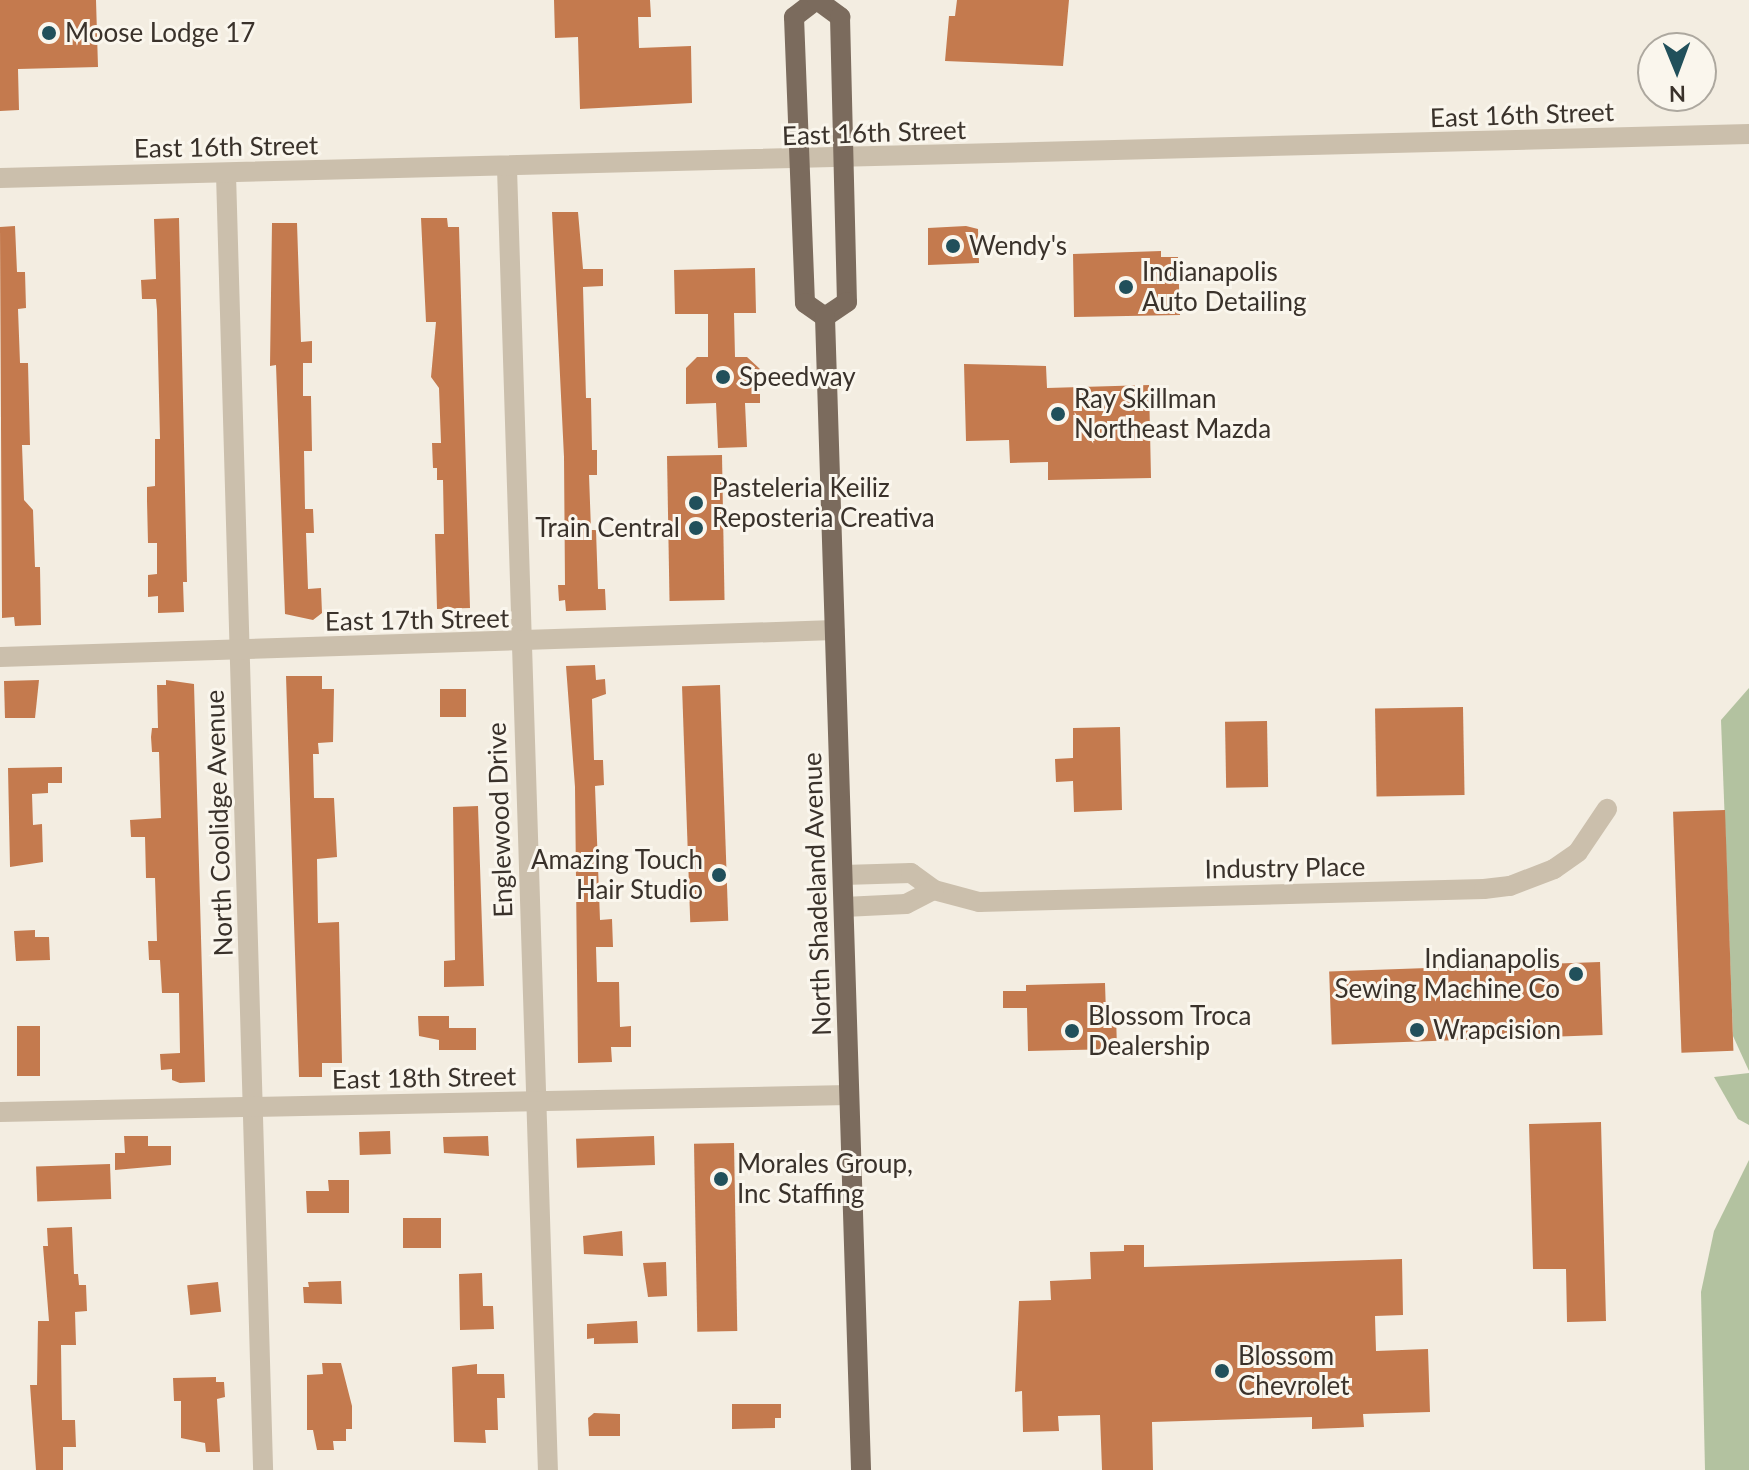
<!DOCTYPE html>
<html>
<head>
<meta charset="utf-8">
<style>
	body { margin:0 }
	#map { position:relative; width:1749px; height:1470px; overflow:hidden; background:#f3ede1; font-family:Lato,sans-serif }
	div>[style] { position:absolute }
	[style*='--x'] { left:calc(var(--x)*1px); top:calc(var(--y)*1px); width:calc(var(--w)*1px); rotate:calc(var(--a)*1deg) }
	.green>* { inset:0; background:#b3c2a0 }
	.building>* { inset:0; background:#c47a4e; transform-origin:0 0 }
	.minor>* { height:20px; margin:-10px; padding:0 10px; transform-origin:10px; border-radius:10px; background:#cbbfac }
	.major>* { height:20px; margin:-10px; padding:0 10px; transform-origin:10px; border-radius:10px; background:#7b6b5d }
	.dots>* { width:22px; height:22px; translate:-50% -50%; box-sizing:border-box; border:4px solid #faf6ed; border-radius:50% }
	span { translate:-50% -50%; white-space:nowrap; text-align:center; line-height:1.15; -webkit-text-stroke:6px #faf6ed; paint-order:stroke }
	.poi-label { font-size:26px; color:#3a322b }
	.left { translate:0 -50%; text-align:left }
	.right { translate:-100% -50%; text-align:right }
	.street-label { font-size:26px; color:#3a322b }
	.north { position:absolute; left:1637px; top:32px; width:80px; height:80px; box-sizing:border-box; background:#faf6ed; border:2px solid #ada89f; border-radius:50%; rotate:179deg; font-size:22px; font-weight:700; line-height:32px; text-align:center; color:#3a322b }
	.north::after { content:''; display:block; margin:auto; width:28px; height:36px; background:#21505b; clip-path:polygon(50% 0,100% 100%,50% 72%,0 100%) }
</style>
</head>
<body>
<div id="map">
	<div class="green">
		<div style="clip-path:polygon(1749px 688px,1749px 1071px,1733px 1036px,1721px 720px)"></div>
		<div style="clip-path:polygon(1749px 1073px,1749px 1125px,1738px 1119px,1714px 1077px)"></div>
		<div style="clip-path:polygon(1749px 1160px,1749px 1470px,1705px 1470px,1701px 1292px,1714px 1231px)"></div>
	</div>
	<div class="building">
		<div style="clip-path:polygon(0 0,96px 0,98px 67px,18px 69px,19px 110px,0 111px)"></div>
		<div style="clip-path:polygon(554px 0,650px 0,651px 17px,638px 17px,639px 48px,691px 46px,692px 103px,580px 109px,578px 37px,555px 38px)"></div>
		<div style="clip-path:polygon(957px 0,1069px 0,1063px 66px,945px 61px,949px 16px,955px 16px)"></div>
		<div style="clip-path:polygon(552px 212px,578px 212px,583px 269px,603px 269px,603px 286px,583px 287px,586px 398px,591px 398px,592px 450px,597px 450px,597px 475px,589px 475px,591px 530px,596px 530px,598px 589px,605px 589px,606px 610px,566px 611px,565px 600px,559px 601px,558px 585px,565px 585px,564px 457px)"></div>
		<div style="clip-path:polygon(179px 218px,187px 582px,183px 582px,184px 612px,158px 613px,158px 596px,148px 597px,148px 575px,157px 574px,157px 543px,148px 543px,147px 501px,147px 487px,155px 486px,155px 439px,160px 439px,157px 310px,156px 299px,142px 299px,141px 280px,156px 279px,154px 219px)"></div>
		<div style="clip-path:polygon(421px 218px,447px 218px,448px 227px,459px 227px,470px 608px,437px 609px,435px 534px,444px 534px,443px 480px,437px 480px,437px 468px,433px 468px,432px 443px,441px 443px,439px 388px,431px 377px,436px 322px,426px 322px)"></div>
		<div style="clip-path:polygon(272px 223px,297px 223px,301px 342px,312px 341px,312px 363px,303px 363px,303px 396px,311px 396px,312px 451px,304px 451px,305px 509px,313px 509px,314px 533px,306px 533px,308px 589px,321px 588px,322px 613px,313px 620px,285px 614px,276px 365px,270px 366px)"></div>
		<div style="clip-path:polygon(15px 226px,17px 272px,25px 272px,26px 308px,18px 309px,20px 363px,28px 363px,30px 445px,22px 445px,24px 500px,33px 510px,35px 567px,40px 567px,41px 625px,15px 626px,14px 617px,2px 618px,0 227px)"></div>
		<div style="clip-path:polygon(966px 226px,978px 229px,979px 263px,928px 265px,928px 228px)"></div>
		<div style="clip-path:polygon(1161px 251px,1161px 257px,1178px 257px,1180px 315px,1074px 317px,1073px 254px)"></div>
		<div style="clip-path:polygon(755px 268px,756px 313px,734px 313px,735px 357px,747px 357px,760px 369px,760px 403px,745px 403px,747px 447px,718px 448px,716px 403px,686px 404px,686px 368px,697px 357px,708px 357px,708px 314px,675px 314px,674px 270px)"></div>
		<div style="clip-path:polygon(964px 364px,1046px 366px,1047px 388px,1149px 385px,1151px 478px,1048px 480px,1048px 462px,1010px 463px,1009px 440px,966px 441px)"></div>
		<div style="left:722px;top:455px;width:145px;height:55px;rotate:89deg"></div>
		<div style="clip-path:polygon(595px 665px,596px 680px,605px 679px,606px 694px,592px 699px,594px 760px,603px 760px,604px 785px,595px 786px,600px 920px,612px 919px,613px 947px,596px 947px,597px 982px,619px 982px,620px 1027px,631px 1026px,631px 1047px,611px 1047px,612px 1062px,578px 1063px,575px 787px,566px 666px)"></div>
		<div style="clip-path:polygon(286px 676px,322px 676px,322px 689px,334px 689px,333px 742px,318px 743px,319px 754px,313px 754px,314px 798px,334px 798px,337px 857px,317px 859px,318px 923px,339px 922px,342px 1063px,322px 1063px,322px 1077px,299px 1077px)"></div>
		<div style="clip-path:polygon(39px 680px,35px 718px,5px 718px,4px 681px)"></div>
		<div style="clip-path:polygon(166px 680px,194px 684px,205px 1082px,180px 1083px,172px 1080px,172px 1069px,161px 1070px,160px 1054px,180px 1053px,179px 993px,162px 993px,160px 960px,149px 960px,148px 941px,157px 941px,155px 878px,146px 878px,145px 837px,131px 837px,130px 820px,161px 818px,159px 752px,152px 752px,151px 737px,152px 728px,158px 728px,157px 685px,166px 685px)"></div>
		<div style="left:720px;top:685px;width:236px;height:38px;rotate:88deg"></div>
		<div style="left:440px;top:689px;width:26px;height:28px"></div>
		<div style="left:1463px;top:707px;width:88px;height:88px;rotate:89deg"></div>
		<div style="left:1267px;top:721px;width:66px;height:42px;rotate:89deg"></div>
		<div style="clip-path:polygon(1120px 727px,1122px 810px,1074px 812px,1073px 781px,1056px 782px,1055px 759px,1073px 758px,1073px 728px)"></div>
		<div style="clip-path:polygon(62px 767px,62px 783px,48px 783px,48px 793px,32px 794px,33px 825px,42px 824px,43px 862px,10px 867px,8px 768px)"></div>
		<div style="clip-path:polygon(478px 806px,484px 986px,444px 987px,444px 961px,455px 960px,453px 807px)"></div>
		<div style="left:1725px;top:810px;width:241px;height:52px;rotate:88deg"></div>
		<div style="clip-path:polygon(35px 930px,35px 937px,49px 937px,50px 960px,16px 961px,14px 931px)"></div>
		<div style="left:1600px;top:962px;width:73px;height:271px;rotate:88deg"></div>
		<div style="clip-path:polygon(1105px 983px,1106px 1014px,1116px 1014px,1117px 1049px,1028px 1051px,1027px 1008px,1003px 1008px,1003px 991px,1026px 991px,1026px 985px)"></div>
		<div style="clip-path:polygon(418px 1016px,449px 1016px,449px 1028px,476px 1028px,476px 1050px,439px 1050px,439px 1040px,419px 1036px)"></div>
		<div style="left:17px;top:1026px;width:23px;height:50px"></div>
		<div style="clip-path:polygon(1601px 1122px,1606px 1321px,1567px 1322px,1566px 1269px,1533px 1269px,1529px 1124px)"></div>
		<div style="left:390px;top:1131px;width:23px;height:31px;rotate:88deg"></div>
		<div style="clip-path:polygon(124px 1136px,148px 1136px,148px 1146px,171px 1146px,171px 1165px,115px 1170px,115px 1153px,125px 1153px)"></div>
		<div style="clip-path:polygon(488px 1136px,489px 1156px,444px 1153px,443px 1137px)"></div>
		<div style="left:654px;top:1136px;width:29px;height:78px;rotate:88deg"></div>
		<div style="left:734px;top:1143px;width:188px;height:40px;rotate:89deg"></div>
		<div style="left:110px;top:1164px;width:35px;height:74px;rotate:88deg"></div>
		<div style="clip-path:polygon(328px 1180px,349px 1180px,349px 1213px,307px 1213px,306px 1191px,329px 1191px)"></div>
		<div style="left:441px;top:1218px;width:30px;height:38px;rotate:90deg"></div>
		<div style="clip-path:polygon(72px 1227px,74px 1274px,78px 1274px,79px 1285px,86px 1285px,87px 1311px,75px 1312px,76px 1345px,61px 1345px,62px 1420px,75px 1420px,76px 1447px,63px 1447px,63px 1470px,36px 1470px,30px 1385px,37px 1385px,38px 1321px,49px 1321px,43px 1246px,48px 1246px,47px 1228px)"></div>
		<div style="clip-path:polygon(622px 1231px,623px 1256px,584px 1254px,583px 1236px)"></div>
		<div style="clip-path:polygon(1124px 1245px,1144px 1245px,1144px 1267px,1402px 1259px,1403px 1315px,1375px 1316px,1376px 1351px,1428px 1349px,1430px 1412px,1363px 1414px,1364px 1427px,1312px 1429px,1312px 1417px,1152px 1422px,1153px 1470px,1102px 1470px,1100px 1415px,1058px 1416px,1059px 1431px,1023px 1432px,1022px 1391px,1015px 1392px,1019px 1301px,1051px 1300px,1050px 1281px,1091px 1279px,1090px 1252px,1124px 1251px)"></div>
		<div style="clip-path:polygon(666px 1262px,667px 1296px,648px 1297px,643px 1263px)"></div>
		<div style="clip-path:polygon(482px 1273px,483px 1306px,493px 1306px,494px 1329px,460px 1330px,459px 1274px)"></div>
		<div style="clip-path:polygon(341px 1281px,342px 1304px,304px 1303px,303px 1287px,309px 1287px,308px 1282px)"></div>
		<div style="left:218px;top:1282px;width:30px;height:31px;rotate:84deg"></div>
		<div style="clip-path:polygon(637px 1321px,638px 1343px,594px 1344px,594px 1338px,587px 1339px,587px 1324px)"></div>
		<div style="clip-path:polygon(322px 1363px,341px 1363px,352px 1406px,352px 1429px,346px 1429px,346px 1441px,333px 1441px,334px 1450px,317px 1450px,313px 1430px,307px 1430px,307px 1375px,323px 1374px)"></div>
		<div style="clip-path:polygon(477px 1364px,477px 1374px,504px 1374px,505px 1398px,497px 1398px,498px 1430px,485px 1430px,486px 1443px,454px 1442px,452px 1367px)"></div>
		<div style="clip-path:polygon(216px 1377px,216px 1382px,224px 1382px,225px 1397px,217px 1399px,220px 1452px,206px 1452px,205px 1443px,181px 1438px,181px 1401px,174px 1401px,173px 1378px)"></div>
		<div style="clip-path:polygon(732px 1404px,781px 1404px,781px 1418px,775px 1418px,775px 1428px,732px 1429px)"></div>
		<div style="clip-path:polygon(594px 1413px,620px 1414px,620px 1436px,589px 1436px,588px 1418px)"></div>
	</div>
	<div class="minor">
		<div style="--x:507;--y:168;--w:1303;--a:88.2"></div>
		<div style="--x:226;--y:174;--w:1297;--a:88.36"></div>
		<div style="--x:0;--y:178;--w:1750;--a:-1.44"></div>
		<div style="--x:0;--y:657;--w:835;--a:-1.85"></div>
		<div style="--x:843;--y:875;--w:68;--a:-1.7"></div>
		<div style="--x:911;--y:873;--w:29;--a:36"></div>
		<div style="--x:934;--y:890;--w:47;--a:14.9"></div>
		<div style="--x:979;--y:902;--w:505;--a:-1.47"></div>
		<div style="--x:1484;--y:889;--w:26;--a:-7"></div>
		<div style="--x:1510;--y:886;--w:47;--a:-21.1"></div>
		<div style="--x:1554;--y:869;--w:29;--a:-35"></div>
		<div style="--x:1578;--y:852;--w:52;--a:-56"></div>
		<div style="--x:844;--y:907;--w:62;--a:-2.8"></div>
		<div style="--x:906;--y:904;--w:31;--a:-27"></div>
		<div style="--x:0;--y:1112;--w:849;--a:-1.15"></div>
	</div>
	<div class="major">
		<div style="--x:816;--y:0;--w:28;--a:142"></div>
		<div style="--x:794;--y:17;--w:286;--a:87.8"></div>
		<div style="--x:805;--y:303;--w:24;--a:35"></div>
		<div style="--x:817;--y:0;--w:29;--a:36"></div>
		<div style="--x:840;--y:17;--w:285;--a:88.6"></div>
		<div style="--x:847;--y:302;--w:27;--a:146"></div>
		<div style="--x:825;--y:317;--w:1154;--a:88.21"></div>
	</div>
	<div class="dots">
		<div style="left:49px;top:33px;background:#21505b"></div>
		<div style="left:953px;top:246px;background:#21505b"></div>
		<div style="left:1126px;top:287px;background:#21505b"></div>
		<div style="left:723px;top:377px;background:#21505b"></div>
		<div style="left:1058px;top:414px;background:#21505b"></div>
		<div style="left:696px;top:503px;background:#21505b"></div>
		<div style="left:696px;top:528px;background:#21505b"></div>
		<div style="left:719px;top:875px;background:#21505b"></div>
		<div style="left:1576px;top:974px;background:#21505b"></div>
		<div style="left:1417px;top:1030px;background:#21505b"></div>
		<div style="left:1072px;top:1031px;background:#21505b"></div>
		<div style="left:721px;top:1179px;background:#21505b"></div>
		<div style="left:1222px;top:1371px;background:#21505b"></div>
	</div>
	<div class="poi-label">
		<span class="left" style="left:65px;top:33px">Moose Lodge 17</span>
		<span class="left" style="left:969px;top:246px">Wendy's</span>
		<span class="left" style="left:1142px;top:287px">Indianapolis<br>Auto Detailing</span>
		<span class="left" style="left:739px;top:377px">Speedway</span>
		<span class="left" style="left:1074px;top:414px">Ray Skillman<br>Northeast Mazda</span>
		<span class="left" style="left:712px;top:503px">Pasteleria Keiliz<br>Reposteria Creativa</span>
		<span class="right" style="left:680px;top:528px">Train Central</span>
		<span class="right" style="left:703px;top:875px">Amazing Touch<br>Hair Studio</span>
		<span class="right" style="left:1560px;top:974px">Indianapolis<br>Sewing Machine Co</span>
		<span class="left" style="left:1088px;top:1031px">Blossom Troca<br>Dealership</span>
		<span class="left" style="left:1433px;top:1030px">Wrapcision</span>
		<span class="left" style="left:737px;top:1179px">Morales Group,<br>Inc Staffing</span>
		<span class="left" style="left:1238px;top:1371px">Blossom<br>Chevrolet</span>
	</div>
	<div class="street-label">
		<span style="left:1522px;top:115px;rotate:-2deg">East 16th Street</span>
		<span style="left:874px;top:133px;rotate:-2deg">East 16th Street</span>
		<span style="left:226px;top:147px;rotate:-1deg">East 16th Street</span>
		<span style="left:417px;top:620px;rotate:-1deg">East 17th Street</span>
		<span style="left:500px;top:820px;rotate:-92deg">Englewood Drive</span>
		<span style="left:219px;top:823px;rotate:-92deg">North Coolidge Avenue</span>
		<span style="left:1285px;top:868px;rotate:-1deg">Industry Place</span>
		<span style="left:817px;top:894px;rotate:-92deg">North Shadeland Avenue</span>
		<span style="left:424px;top:1078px;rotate:-1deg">East 18th Street</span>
	</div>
	<div class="north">N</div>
</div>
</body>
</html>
